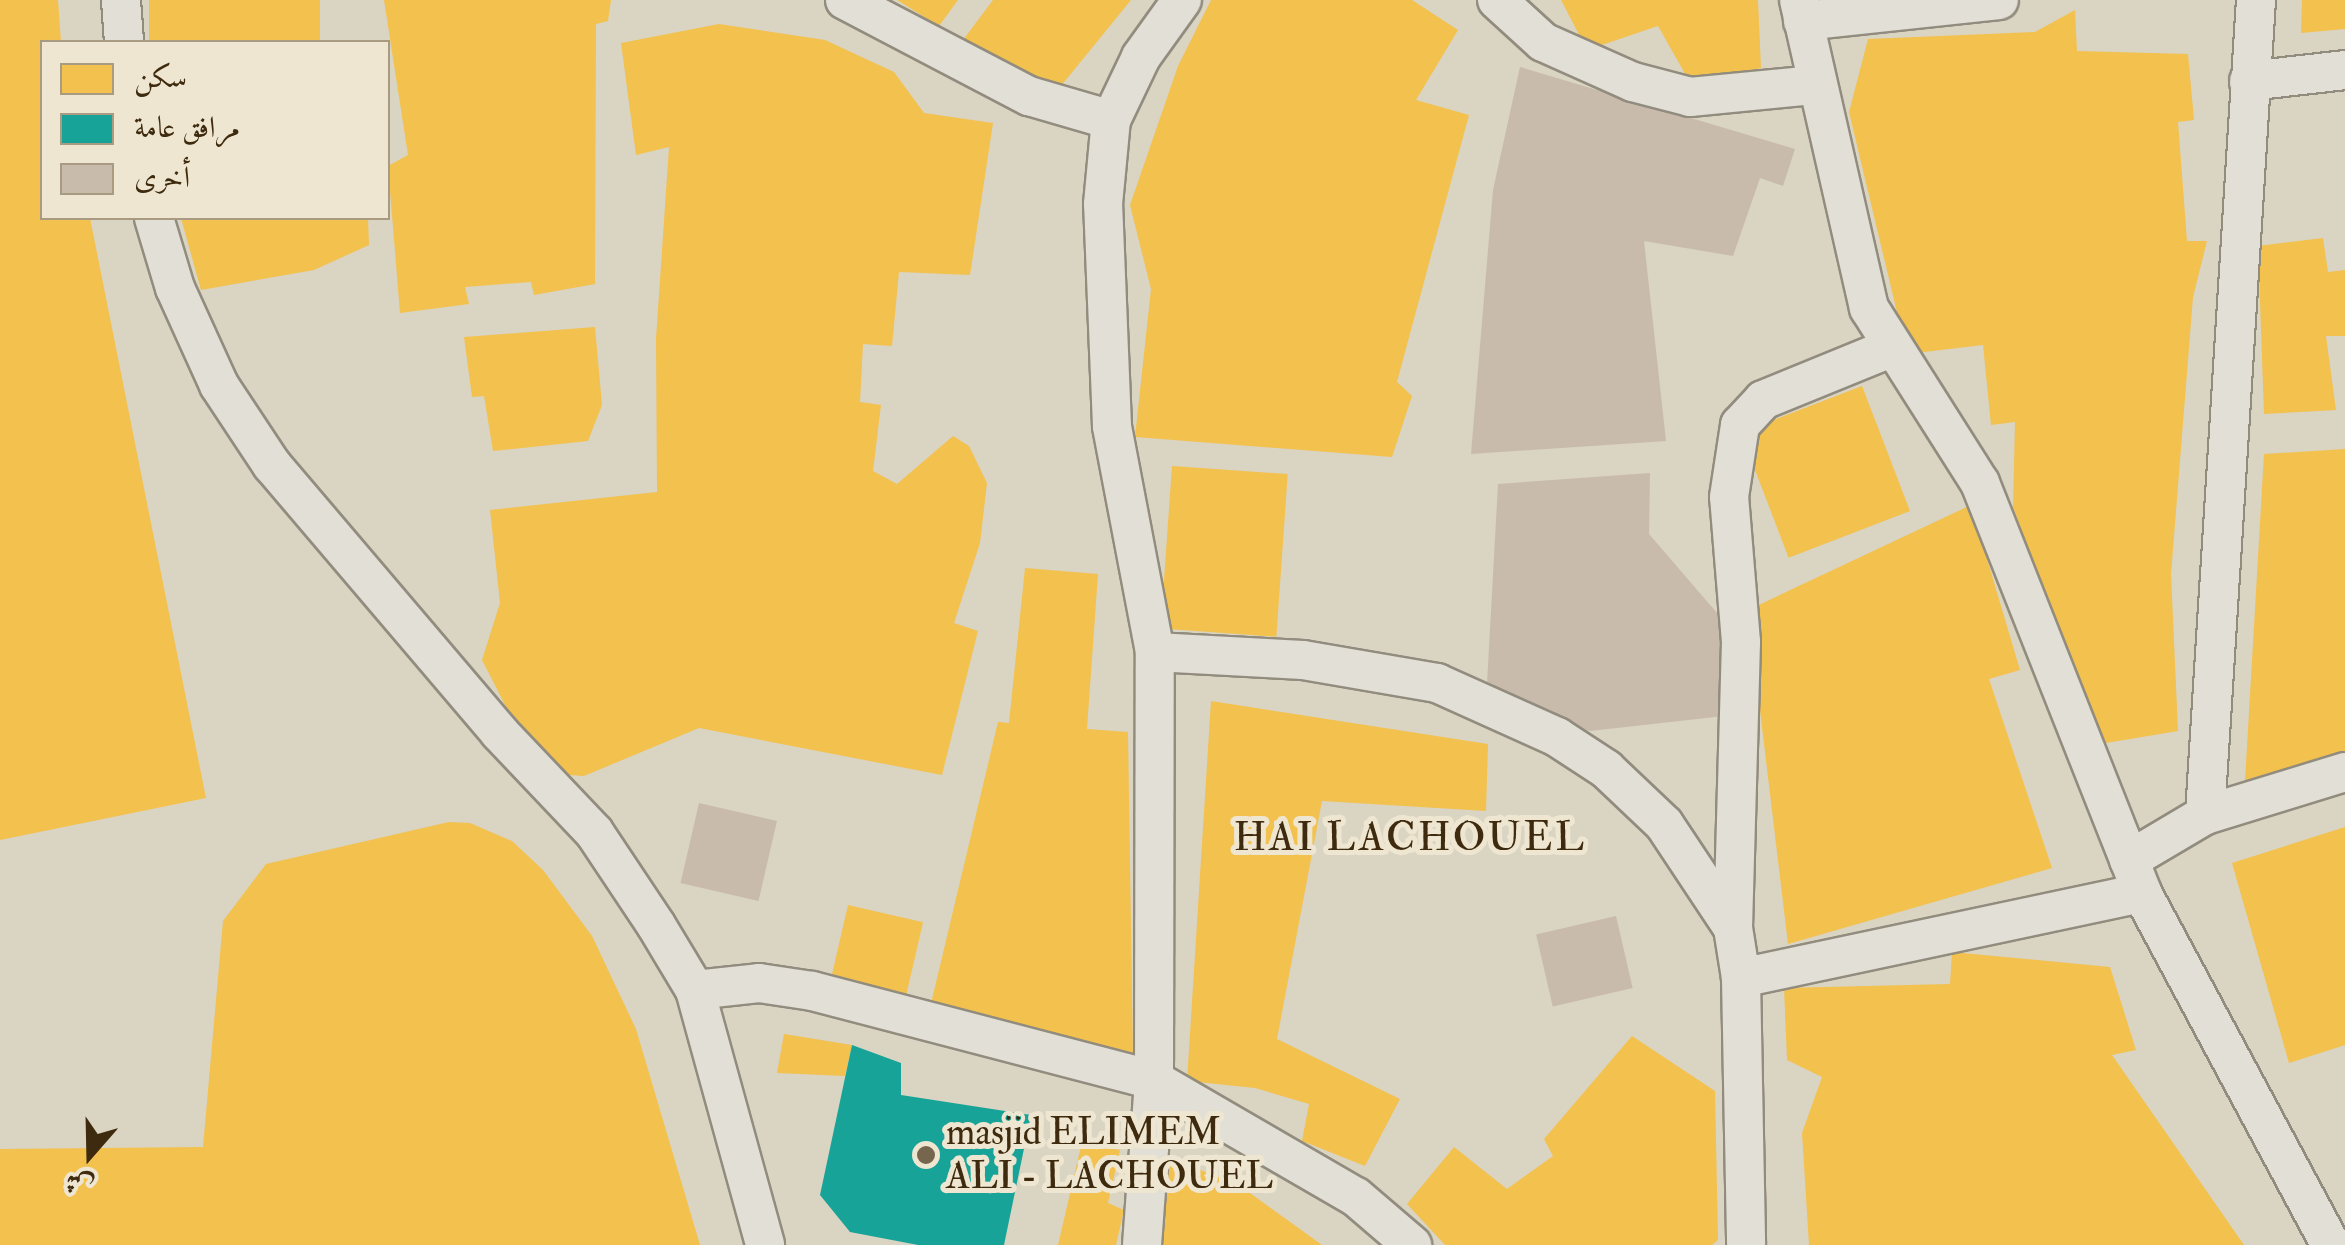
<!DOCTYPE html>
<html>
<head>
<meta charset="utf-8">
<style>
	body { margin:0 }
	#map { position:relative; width:2345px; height:1245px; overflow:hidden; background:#dad4c2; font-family:"IM FELL Double Pica",Amiri,serif }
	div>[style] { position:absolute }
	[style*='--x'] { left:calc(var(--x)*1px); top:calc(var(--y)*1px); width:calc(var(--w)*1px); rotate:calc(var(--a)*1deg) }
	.homes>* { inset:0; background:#f2c14e; transform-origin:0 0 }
	.public>* { inset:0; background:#17a398 }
	.building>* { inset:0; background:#c9bbab; transform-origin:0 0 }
	.roads { filter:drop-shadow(2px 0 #928c7f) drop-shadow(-2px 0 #928c7f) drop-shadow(0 2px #928c7f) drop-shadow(0 -2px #928c7f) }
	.minor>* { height:38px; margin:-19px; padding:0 19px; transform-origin:19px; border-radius:19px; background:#e2dfd6 }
	.dots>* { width:28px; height:28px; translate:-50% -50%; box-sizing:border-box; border:5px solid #eee6d0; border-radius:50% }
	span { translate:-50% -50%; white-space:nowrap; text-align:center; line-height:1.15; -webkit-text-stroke:10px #eee6d0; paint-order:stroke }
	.poi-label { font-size:38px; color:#3e2a0e }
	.left { translate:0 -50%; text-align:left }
	.neighbourhood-label { font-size:40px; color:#3e2a0e; letter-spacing:2.5px }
	.legend { position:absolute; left:40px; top:40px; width:350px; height:180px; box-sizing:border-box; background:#eee6d0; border:2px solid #a89b82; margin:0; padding:12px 18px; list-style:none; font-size:30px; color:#3e2a0e }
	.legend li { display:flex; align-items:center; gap:20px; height:50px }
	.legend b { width:50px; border:2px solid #a89b82 }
	.north { position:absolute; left:40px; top:1105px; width:100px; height:100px; -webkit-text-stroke:8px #eee6d0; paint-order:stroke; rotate:200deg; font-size:28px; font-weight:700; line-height:40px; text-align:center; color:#3e2a0e }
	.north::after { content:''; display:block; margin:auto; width:35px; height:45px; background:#3e2a0e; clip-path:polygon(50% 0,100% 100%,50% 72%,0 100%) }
</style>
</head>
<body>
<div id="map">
	<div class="homes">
		<div style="clip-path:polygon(0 0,58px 0,61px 42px,42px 42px,42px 218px,90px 218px,206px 798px,0 840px)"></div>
		<div style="left:149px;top:0;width:171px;height:42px"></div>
		<div style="clip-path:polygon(384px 0,611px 0,608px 21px,596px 24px,595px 284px,534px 295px,531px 282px,465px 287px,469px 304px,400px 313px,388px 166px,408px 155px)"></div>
		<div style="clip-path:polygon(897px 0,958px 0,939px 26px)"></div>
		<div style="clip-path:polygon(993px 0,1131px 0,1056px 92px,960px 44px)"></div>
		<div style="clip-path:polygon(1211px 0,1412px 0,1458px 30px,1416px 100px,1469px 115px,1397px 382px,1412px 396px,1392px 457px,1135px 437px,1151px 289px,1130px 205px,1178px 66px)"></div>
		<div style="clip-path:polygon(1561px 0,1758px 0,1761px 68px,1692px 86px,1658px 26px,1587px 50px)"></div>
		<div style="clip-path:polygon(2302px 0,2345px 0,2345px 29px,2301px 33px)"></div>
		<div style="clip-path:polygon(2075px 10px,2077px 51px,2188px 54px,2194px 120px,2178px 122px,2187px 241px,2207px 241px,2193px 297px,2171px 574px,2178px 731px,2100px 744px,2013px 507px,2015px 422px,1991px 425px,1983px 345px,1907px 354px,1849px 112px,1868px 39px,2035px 32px)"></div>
		<div style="clip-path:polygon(719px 24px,825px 40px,894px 72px,924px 113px,993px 123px,970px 275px,899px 272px,892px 346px,863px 344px,860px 402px,881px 405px,873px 471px,897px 484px,953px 436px,969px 446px,987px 483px,980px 543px,954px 623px,978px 631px,942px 775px,699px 728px,584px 776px,540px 773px,482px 660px,500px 603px,490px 510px,657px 492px,656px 339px,669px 147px,636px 155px,621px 43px)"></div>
		<div style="clip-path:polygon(181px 218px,368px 218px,369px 245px,314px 270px,201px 290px)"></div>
		<div style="clip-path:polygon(2323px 238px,2328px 272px,2345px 270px,2345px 336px,2326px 336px,2336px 410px,2264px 414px,2258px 246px)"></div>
		<div style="clip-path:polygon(595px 327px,602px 405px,588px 441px,493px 451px,484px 396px,472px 397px,464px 337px)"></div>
		<div style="left:1862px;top:386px;width:134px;height:130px;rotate:69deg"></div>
		<div style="clip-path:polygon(2345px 449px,2345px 756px,2245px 781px,2264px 454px)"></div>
		<div style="left:1172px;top:466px;width:116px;height:163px;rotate:4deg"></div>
		<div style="clip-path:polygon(1971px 505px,2020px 670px,1989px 679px,2052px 868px,1788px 944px,1748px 610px)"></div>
		<div style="clip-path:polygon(1025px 568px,1098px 574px,1087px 729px,1128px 732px,1133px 1058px,929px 1012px,998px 722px,1009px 723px)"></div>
		<div style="clip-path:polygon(1211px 701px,1488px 744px,1486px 811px,1322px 801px,1277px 1039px,1400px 1099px,1365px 1166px,1302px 1141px,1309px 1104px,1255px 1088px,1187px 1081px)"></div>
		<div style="clip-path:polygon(449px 822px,470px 823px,512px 841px,543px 870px,592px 936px,636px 1029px,700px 1245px,0 1245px,0 1149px,203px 1147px,223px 921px,266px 864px)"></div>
		<div style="clip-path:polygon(2345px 827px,2345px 1045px,2289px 1063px,2232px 863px)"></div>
		<div style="left:848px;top:905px;width:77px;height:79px;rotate:13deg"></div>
		<div style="clip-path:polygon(1952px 952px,2110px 967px,2136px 1050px,2112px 1055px,2244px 1245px,1809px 1245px,1802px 1133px,1822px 1077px,1787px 1060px,1784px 988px,1950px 984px)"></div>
		<div style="clip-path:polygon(784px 1034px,852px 1045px,845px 1076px,777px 1073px)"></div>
		<div style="clip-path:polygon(1632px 1036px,1715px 1091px,1718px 1240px,1712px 1245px,1445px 1245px,1407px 1204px,1454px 1147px,1507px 1189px,1553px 1156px,1544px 1139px)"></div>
		<div style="clip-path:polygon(1082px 1142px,1120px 1150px,1108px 1203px,1124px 1210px,1116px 1245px,1058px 1245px)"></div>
		<div style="clip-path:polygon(1170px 1159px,1236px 1183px,1322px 1245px,1160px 1245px)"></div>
	</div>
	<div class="public">
		<div style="clip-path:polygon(852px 1045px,901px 1063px,901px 1095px,1031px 1115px,1004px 1245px,918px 1245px,850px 1232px,820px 1195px)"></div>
	</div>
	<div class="building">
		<div style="clip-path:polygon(1520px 67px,1795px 149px,1783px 186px,1760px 178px,1733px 256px,1644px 241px,1666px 441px,1471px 454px,1493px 190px)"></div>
		<div style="clip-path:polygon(1650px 473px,1649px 534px,1717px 613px,1733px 715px,1590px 731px,1486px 702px,1498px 484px)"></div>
		<div style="left:699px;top:803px;width:80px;height:82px;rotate:13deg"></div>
		<div style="left:1616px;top:916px;width:74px;height:82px;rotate:77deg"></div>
	</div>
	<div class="roads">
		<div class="minor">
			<div style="--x:121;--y:0;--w:42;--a:85.9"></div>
			<div style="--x:845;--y:0;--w:208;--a:27.6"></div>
			<div style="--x:1029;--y:96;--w:85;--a:16.3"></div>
			<div style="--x:1497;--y:0;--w:62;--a:42.4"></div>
			<div style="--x:1543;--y:42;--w:98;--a:24"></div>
			<div style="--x:1633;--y:82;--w:59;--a:14.7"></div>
			<div style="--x:1690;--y:97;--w:126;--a:-5.5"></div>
			<div style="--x:1799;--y:0;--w:316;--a:77.2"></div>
			<div style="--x:1869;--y:308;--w:207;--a:57.6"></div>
			<div style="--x:1980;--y:483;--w:441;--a:68.4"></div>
			<div style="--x:2142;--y:893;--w:400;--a:61.8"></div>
			<div style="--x:1803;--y:21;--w:197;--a:-6.1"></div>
			<div style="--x:2249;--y:81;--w:97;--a:-6.5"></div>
			<div style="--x:154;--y:218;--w:73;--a:73.3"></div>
			<div style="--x:175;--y:288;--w:107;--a:65.6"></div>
			<div style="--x:219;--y:385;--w:96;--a:56.5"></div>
			<div style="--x:272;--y:465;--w:350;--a:49.6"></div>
			<div style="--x:499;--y:732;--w:138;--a:46.5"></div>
			<div style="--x:594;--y:832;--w:112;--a:56.3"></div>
			<div style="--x:656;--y:925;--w:76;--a:59"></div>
			<div style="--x:695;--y:990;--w:264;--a:74.6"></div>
			<div style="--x:1155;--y:652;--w:148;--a:3.1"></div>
			<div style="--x:1303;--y:660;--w:136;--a:9.7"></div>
			<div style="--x:1437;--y:683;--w:132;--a:24.2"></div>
			<div style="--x:1557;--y:737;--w:59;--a:33.1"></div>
			<div style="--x:1606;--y:769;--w:80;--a:43.5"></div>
			<div style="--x:1664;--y:824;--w:125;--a:56.4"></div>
			<div style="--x:1733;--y:928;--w:51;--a:80.9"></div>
			<div style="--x:1741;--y:978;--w:267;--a:88.9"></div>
			<div style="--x:2205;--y:815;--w:817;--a:-86.42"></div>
			<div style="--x:2129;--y:860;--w:88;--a:-30.6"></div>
			<div style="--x:2205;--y:815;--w:146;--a:-17.1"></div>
			<div style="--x:1733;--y:928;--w:286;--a:-88.4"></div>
			<div style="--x:1741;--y:642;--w:145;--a:-94.7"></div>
			<div style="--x:1729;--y:497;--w:73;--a:-81.3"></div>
			<div style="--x:1740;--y:425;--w:34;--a:-47"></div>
			<div style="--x:1763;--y:400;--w:140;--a:-22.2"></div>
			<div style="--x:1741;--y:978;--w:410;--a:-12"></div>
			<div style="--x:695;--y:990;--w:64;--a:-6.2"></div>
			<div style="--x:759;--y:983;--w:54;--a:8.6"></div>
			<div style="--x:812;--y:991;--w:353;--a:14.6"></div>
			<div style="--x:1154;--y:1080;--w:233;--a:30.1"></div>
			<div style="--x:1356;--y:1197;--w:74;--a:40.6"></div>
			<div style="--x:1142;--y:1245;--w:165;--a:-85.8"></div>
			<div style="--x:1154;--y:1080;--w:428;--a:-89.9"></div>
			<div style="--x:1155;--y:652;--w:230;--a:-100.8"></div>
			<div style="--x:1112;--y:426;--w:222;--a:-92.3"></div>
			<div style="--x:1103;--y:204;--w:84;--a:-84.6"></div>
			<div style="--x:1111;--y:120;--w:70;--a:-64.5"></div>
			<div style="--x:1141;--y:57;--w:70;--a:-54.3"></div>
		</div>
	</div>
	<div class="dots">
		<div style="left:926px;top:1155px;background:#75664d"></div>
	</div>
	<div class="poi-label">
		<span class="left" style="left:946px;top:1155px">masjid ELIMEM<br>ALI - LACHOUEL</span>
	</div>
	<div class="neighbourhood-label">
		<span style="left:1410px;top:838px">HAI LACHOUEL</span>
	</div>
	<ul class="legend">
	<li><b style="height:28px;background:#f2c14e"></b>سكن</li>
	<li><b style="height:28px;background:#17a398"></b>مرافق عامة</li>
	<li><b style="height:28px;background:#c9bbab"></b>أخرى</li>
	</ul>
	<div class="north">ش</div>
</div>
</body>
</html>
